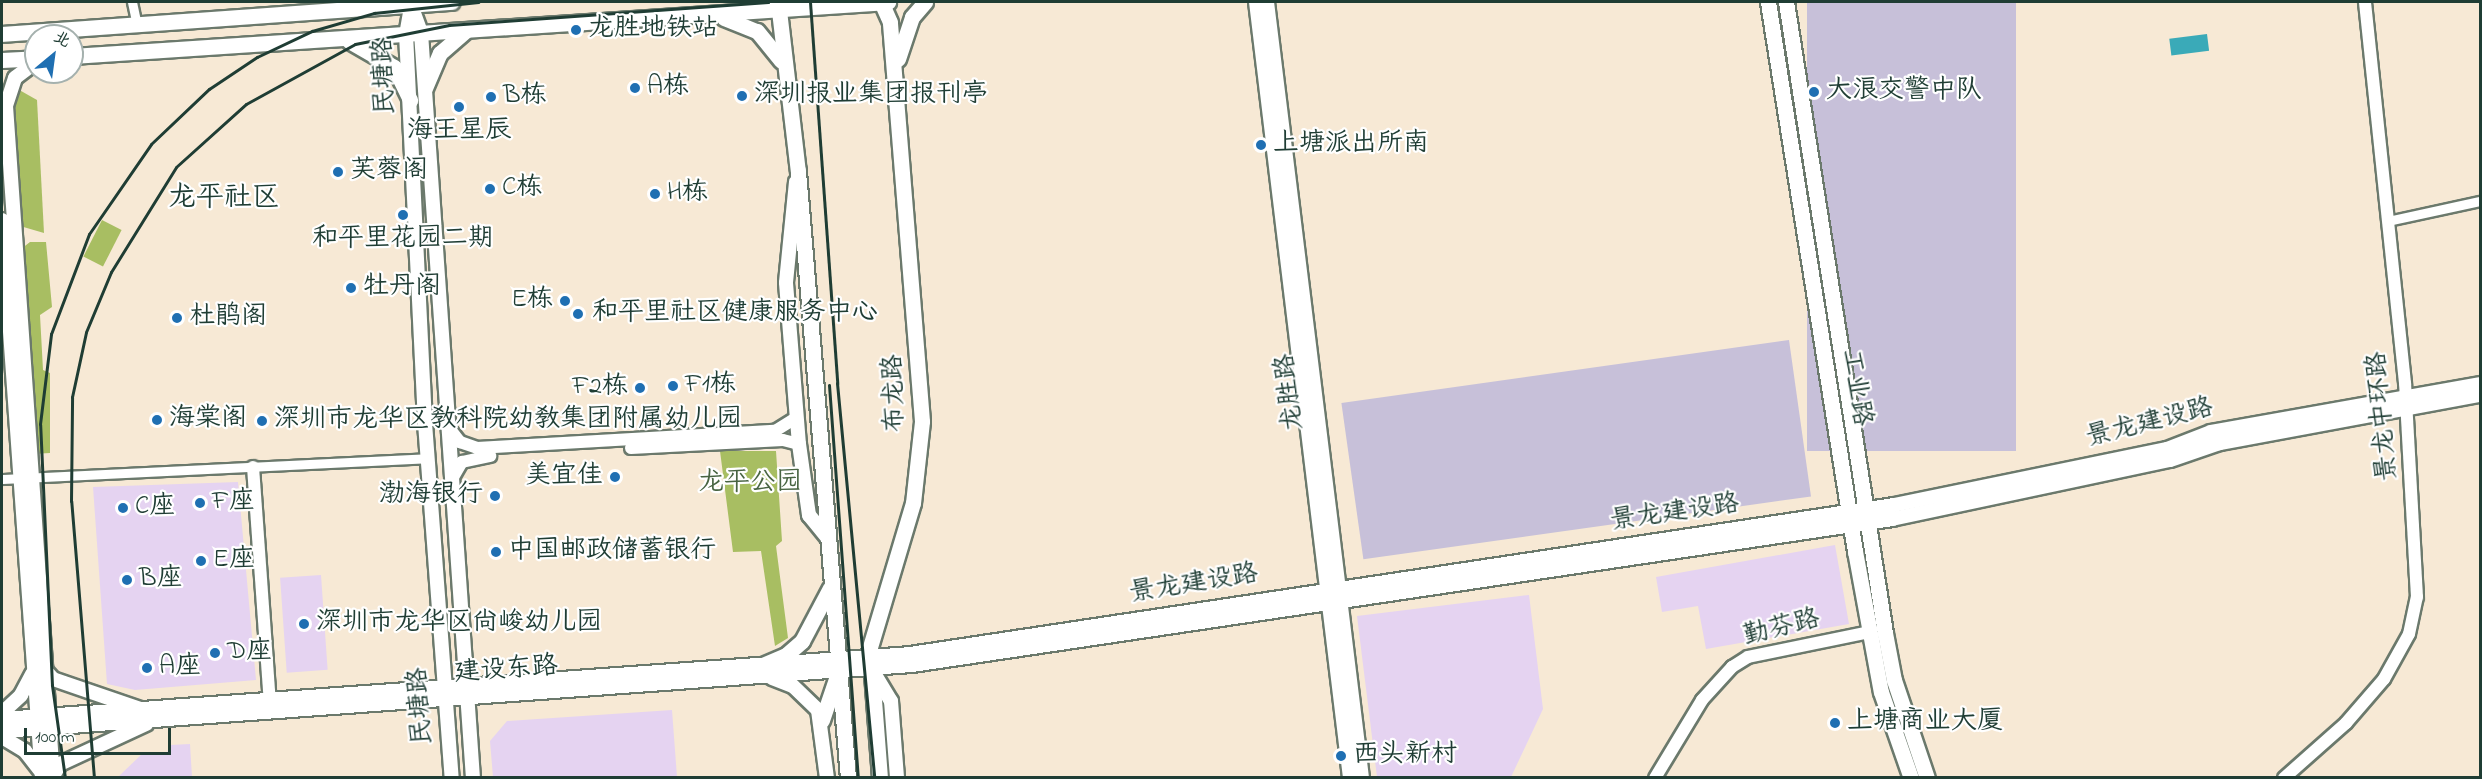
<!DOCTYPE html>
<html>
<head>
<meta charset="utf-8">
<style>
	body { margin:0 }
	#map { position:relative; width:2482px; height:779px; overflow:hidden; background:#f7e9d5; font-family:"Indie Flower","LXGW WenKai TC",sans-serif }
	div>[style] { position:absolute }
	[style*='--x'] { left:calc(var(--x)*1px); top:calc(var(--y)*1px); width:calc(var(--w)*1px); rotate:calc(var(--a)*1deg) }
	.built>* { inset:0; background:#e5d3f1; transform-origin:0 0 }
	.industrial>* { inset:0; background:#c7c0d9; transform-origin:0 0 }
	.green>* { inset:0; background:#a8be62; transform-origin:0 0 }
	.water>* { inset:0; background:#3aaab8; transform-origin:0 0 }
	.roads { filter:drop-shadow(2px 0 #6b796c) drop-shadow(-2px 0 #6b796c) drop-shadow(0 2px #6b796c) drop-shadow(0 -2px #6b796c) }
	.minor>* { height:9px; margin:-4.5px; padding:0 4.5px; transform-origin:4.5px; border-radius:4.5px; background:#fff }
	.tertiary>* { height:12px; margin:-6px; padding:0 6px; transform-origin:6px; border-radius:6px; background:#fff }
	.secondary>* { height:14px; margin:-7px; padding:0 7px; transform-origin:7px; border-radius:7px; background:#fff }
	.primary>* { height:15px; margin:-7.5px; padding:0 7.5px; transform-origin:7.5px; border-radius:7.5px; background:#fff }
	.rail>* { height:3px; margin:-1.5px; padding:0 1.5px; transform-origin:1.5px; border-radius:1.5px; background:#1f3d34 }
	.dots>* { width:16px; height:16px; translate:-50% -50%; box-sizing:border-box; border:3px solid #fff; border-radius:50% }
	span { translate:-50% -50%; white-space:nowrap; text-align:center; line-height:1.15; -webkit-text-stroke:4.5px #fff; paint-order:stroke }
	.poi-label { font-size:26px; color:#1f3d34 }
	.left { translate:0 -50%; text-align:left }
	.right { translate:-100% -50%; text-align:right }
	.street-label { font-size:26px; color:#1f3d34 }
	.park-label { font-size:26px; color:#486442 }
	.quarter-label { font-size:28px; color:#1f3d34 }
	.frame { position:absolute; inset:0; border:3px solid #1f3d34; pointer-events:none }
	.north { position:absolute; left:24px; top:24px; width:60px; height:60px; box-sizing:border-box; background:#fff; border:2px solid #a5b1ae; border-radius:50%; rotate:29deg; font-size:16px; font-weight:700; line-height:24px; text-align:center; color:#1f3d34 }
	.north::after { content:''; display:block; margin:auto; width:21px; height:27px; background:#1f6fb2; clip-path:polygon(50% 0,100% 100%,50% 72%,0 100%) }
	.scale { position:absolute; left:24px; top:728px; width:147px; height:27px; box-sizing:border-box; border:3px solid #1f3d34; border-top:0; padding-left:8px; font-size:18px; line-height:21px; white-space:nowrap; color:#1f3d34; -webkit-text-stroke:4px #fff; paint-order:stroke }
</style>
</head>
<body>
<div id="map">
	<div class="built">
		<div style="clip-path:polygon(238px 482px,256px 680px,135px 690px,107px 684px,93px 487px)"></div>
		<div style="clip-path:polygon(1835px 545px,1849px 624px,1706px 649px,1698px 606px,1662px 612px,1656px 577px)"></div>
		<div style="left:321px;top:575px;width:95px;height:41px;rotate:86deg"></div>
		<div style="clip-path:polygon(1529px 595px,1543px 709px,1511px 777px,1377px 777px,1357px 616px)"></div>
		<div style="clip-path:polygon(672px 710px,677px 777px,493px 777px,490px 741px,507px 721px)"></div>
		<div style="clip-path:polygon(190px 744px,192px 777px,118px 777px,142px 754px,166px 755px,170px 745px)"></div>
	</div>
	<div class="industrial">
		<div style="left:1807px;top:2px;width:209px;height:449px"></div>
		<div style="left:1789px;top:340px;width:158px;height:452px;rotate:82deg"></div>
	</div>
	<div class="green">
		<div style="clip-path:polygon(14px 87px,37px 100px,44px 233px,20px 226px)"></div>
		<div style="left:102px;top:220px;width:22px;height:41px;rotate:27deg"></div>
		<div style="clip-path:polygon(30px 242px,46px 242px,52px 307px,40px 315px,43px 370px,50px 373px,50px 453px,33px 454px,21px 249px)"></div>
		<div style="clip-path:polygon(720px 451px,776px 451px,782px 541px,776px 546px,788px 638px,775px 646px,761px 551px,733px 552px)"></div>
	</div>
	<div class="water">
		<div style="left:2207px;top:34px;width:17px;height:38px;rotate:83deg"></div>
	</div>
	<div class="roads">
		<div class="minor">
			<div style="--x:132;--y:2;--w:24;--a:78"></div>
			<div style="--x:2388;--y:221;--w:94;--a:-12.3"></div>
			<div style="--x:2;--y:479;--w:426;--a:-2.8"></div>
		</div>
		<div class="tertiary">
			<div style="--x:449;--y:428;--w:18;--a:52"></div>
			<div style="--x:460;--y:442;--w:18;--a:19"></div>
			<div style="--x:477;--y:448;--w:298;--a:-3.3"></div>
			<div style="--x:775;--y:431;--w:26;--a:-32"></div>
			<div style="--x:631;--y:448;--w:152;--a:-3"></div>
			<div style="--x:783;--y:440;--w:16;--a:14"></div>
			<div style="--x:253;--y:467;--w:236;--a:85.9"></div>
			<div style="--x:452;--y:479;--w:20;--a:-60"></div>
			<div style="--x:462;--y:462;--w:29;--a:-12"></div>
			<div style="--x:1655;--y:778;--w:91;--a:-58.9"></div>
			<div style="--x:1702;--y:700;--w:45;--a:-47.7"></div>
			<div style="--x:1732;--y:667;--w:19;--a:-32"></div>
			<div style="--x:1748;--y:657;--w:125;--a:-11.6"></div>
			<div style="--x:2284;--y:778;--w:83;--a:-41.6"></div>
			<div style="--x:2346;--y:723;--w:58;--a:-49.2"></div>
			<div style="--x:2384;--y:679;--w:51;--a:-60.9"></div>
			<div style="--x:2409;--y:634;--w:38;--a:-78"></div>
			<div style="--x:2417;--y:597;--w:214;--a:-93.2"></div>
			<div style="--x:2405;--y:383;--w:383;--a:-96"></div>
		</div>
		<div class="secondary">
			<div style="--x:1256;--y:2;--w:782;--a:83.09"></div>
			<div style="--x:1267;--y:2;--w:782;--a:83.02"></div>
			<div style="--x:411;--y:5;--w:30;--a:70"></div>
			<div style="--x:421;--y:33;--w:747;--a:86.01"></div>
			<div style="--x:411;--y:7;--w:27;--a:100"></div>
			<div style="--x:406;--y:34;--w:389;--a:87.2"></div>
			<div style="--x:425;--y:423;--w:356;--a:85.7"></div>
			<div style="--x:36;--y:62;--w:26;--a:143"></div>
			<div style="--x:15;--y:78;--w:29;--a:108"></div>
			<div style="--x:6;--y:106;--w:674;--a:86"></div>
			<div style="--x:796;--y:182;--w:101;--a:95.7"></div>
			<div style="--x:786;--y:283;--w:162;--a:85.4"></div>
			<div style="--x:799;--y:444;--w:72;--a:82"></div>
			<div style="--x:809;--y:515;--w:32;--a:51"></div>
			<div style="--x:2;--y:220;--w:559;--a:85.9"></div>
			<div style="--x:871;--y:668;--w:39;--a:59"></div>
			<div style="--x:891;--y:701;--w:77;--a:85.5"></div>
			<div style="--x:44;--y:669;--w:13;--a:48"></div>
			<div style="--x:53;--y:679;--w:92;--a:19"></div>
			<div style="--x:772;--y:678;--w:22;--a:21"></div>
			<div style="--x:793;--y:686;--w:35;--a:44"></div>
			<div style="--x:818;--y:710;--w:69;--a:82.5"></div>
			<div style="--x:2;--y:713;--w:26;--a:-43"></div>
			<div style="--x:21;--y:695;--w:24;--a:-62"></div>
			<div style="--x:2;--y:719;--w:910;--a:-4.09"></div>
			<div style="--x:910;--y:654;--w:995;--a:-8.61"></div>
			<div style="--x:1894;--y:505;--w:279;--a:-11.6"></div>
			<div style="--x:2167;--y:449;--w:47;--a:-21.1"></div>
			<div style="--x:2211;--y:432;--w:273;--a:-10.1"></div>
			<div style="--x:2;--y:731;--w:912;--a:-4.15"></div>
			<div style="--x:912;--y:665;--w:991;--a:-8.47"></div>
			<div style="--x:1892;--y:519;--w:284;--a:-12"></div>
			<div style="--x:2170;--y:460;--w:53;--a:-18.8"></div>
			<div style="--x:2220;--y:443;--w:264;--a:-10.5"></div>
			<div style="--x:2;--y:737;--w:27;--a:31"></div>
			<div style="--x:25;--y:751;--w:24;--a:52"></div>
			<div style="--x:53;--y:776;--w:14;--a:-60"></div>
			<div style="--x:60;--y:764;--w:95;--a:-24.9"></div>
		</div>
		<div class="primary">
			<div style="--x:778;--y:2;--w:170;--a:83.3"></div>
			<div style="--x:798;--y:171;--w:609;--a:85.29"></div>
			<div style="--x:1768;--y:2;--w:556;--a:81"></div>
			<div style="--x:1855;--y:551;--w:143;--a:79.6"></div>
			<div style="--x:1881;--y:692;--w:91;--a:70.8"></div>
			<div style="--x:1786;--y:2;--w:639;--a:81.08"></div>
			<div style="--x:1885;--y:633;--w:48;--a:79.2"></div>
			<div style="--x:1894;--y:680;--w:103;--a:71.4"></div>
			<div style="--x:724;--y:18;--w:35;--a:22"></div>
			<div style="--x:757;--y:31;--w:38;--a:51"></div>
			<div style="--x:2;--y:34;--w:451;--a:-4.1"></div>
			<div style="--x:349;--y:41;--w:52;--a:30"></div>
			<div style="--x:394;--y:67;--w:37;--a:64"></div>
			<div style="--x:72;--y:56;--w:818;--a:-3.79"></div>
			<div style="--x:898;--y:59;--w:44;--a:-71.6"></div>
			<div style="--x:912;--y:17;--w:20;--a:-49"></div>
			<div style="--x:2;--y:60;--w:34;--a:-3"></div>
			<div style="--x:425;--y:88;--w:38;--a:-67"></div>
			<div style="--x:440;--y:53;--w:35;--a:-41"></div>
			<div style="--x:758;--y:667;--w:30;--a:-23"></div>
			<div style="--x:786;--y:655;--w:21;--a:-41"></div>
			<div style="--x:802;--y:641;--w:60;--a:-62.2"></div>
			<div style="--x:822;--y:720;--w:46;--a:-71.2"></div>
			<div style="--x:880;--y:778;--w:131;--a:-94.4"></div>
			<div style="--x:870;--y:647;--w:150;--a:-73.4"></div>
			<div style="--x:913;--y:503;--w:82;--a:-83.7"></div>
			<div style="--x:922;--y:421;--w:400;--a:-94.6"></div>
			<div style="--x:890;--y:22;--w:22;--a:-114"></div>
		</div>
	</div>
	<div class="rail">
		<div style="--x:810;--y:2;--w:382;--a:85.9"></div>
		<div style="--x:837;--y:383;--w:397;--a:84.6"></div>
		<div style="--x:829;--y:385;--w:394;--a:85.8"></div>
		<div style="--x:65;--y:778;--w:94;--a:-98"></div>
		<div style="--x:52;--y:685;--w:261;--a:-92.6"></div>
		<div style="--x:40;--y:424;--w:91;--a:-83"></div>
		<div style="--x:51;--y:334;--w:107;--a:-69.2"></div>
		<div style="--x:89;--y:234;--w:109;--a:-55.4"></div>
		<div style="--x:151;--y:144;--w:80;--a:-43.5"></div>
		<div style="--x:209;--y:89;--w:58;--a:-33.7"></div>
		<div style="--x:257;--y:57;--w:61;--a:-25.3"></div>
		<div style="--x:312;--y:31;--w:65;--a:-16.2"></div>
		<div style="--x:374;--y:13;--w:105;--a:-6"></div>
		<div style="--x:94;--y:778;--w:278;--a:-94.7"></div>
		<div style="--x:71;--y:501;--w:104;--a:-89.4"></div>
		<div style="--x:72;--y:397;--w:66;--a:-77.8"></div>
		<div style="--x:86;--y:332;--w:65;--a:-67.4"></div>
		<div style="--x:111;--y:272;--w:123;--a:-58.2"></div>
		<div style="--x:176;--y:167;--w:94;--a:-42"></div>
		<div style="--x:246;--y:104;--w:124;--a:-28.8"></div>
		<div style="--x:355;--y:44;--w:96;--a:-11.4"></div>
		<div style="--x:449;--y:25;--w:320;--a:-4.1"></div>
	</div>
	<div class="dots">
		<div style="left:576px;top:30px;background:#1f6fb2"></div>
		<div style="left:635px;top:88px;background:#1f6fb2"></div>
		<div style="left:1814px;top:92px;background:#1f6fb2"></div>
		<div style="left:742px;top:96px;background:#1f6fb2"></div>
		<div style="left:491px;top:97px;background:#1f6fb2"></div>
		<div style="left:459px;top:107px;background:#1f6fb2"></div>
		<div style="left:1261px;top:145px;background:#1f6fb2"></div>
		<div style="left:338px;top:172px;background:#1f6fb2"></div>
		<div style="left:490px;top:189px;background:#1f6fb2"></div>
		<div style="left:655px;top:194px;background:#1f6fb2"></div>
		<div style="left:403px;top:215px;background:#1f6fb2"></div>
		<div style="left:351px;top:288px;background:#1f6fb2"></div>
		<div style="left:565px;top:301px;background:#1f6fb2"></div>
		<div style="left:578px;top:314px;background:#1f6fb2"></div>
		<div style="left:177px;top:318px;background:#1f6fb2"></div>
		<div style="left:673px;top:386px;background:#1f6fb2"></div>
		<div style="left:640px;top:388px;background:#1f6fb2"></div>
		<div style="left:157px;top:420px;background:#1f6fb2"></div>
		<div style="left:262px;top:421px;background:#1f6fb2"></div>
		<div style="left:615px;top:477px;background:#1f6fb2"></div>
		<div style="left:495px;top:496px;background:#1f6fb2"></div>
		<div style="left:200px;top:503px;background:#1f6fb2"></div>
		<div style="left:123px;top:508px;background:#1f6fb2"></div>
		<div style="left:496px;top:552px;background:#1f6fb2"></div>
		<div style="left:201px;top:561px;background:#1f6fb2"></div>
		<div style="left:127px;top:580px;background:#1f6fb2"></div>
		<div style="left:304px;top:624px;background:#1f6fb2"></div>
		<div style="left:215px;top:653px;background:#1f6fb2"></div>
		<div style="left:147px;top:668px;background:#1f6fb2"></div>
		<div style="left:1835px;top:723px;background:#1f6fb2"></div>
		<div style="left:1341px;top:756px;background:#1f6fb2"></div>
	</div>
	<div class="poi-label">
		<span class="left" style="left:588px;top:30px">龙胜地铁站</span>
		<span class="left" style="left:647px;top:88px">A栋</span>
		<span class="left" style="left:1826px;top:92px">大浪交警中队</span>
		<span class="left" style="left:754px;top:96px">深圳报业集团报刊亭</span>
		<span class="left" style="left:503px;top:97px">B栋</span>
		<span style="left:459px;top:132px">海王星辰</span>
		<span class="left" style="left:1273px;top:145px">上塘派出所南</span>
		<span class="left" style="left:350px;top:172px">芙蓉阁</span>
		<span class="left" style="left:502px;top:189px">C栋</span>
		<span class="left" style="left:667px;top:194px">H栋</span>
		<span style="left:403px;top:240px">和平里花园二期</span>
		<span class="left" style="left:363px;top:288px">牡丹阁</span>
		<span class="right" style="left:553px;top:301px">E栋</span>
		<span class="left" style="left:592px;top:314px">和平里社区健康服务中心</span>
		<span class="left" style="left:189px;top:318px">杜鹃阁</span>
		<span class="left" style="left:685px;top:386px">F1栋</span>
		<span class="right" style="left:628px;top:388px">F2栋</span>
		<span class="left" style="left:169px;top:420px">海棠阁</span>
		<span class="left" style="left:274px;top:421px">深圳市龙华区教科院幼教集团附属幼儿园</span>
		<span class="right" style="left:603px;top:477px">美宜佳</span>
		<span class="right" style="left:483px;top:496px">渤海银行</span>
		<span class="left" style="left:212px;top:503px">F座</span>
		<span class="left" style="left:135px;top:508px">C座</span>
		<span class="left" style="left:508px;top:552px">中国邮政储蓄银行</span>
		<span class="left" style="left:213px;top:561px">E座</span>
		<span class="left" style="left:139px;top:580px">B座</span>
		<span class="left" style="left:316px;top:624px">深圳市龙华区尚峻幼儿园</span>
		<span class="left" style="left:227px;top:653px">D座</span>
		<span class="left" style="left:159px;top:668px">A座</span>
		<span class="left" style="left:1847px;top:723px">上塘商业大厦</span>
		<span class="left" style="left:1353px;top:756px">西头新村</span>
	</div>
	<div class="street-label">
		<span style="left:386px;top:76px;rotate:-92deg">民塘路</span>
		<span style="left:1855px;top:388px;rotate:81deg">工业路</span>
		<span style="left:1291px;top:392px;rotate:-97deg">龙胜路</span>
		<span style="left:896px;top:393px;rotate:-92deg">布龙路</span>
		<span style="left:2384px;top:416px;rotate:-95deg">景龙中环路</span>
		<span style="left:2150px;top:424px;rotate:-14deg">景龙建设路</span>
		<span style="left:1675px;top:514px;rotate:-8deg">景龙建设路</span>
		<span style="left:1194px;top:585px;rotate:-9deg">景龙建设路</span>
		<span style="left:1782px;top:629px;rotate:-14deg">勤芬路</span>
		<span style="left:506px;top:671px;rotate:-4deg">建设东路</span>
		<span style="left:422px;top:706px;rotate:-94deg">民塘路</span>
	</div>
	<div class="park-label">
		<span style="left:750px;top:484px">龙平公园</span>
	</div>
	<div class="quarter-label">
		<span style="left:224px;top:199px">龙平社区</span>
	</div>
	<div class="frame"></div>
	<div class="north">北</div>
	<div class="scale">100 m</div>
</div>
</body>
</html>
